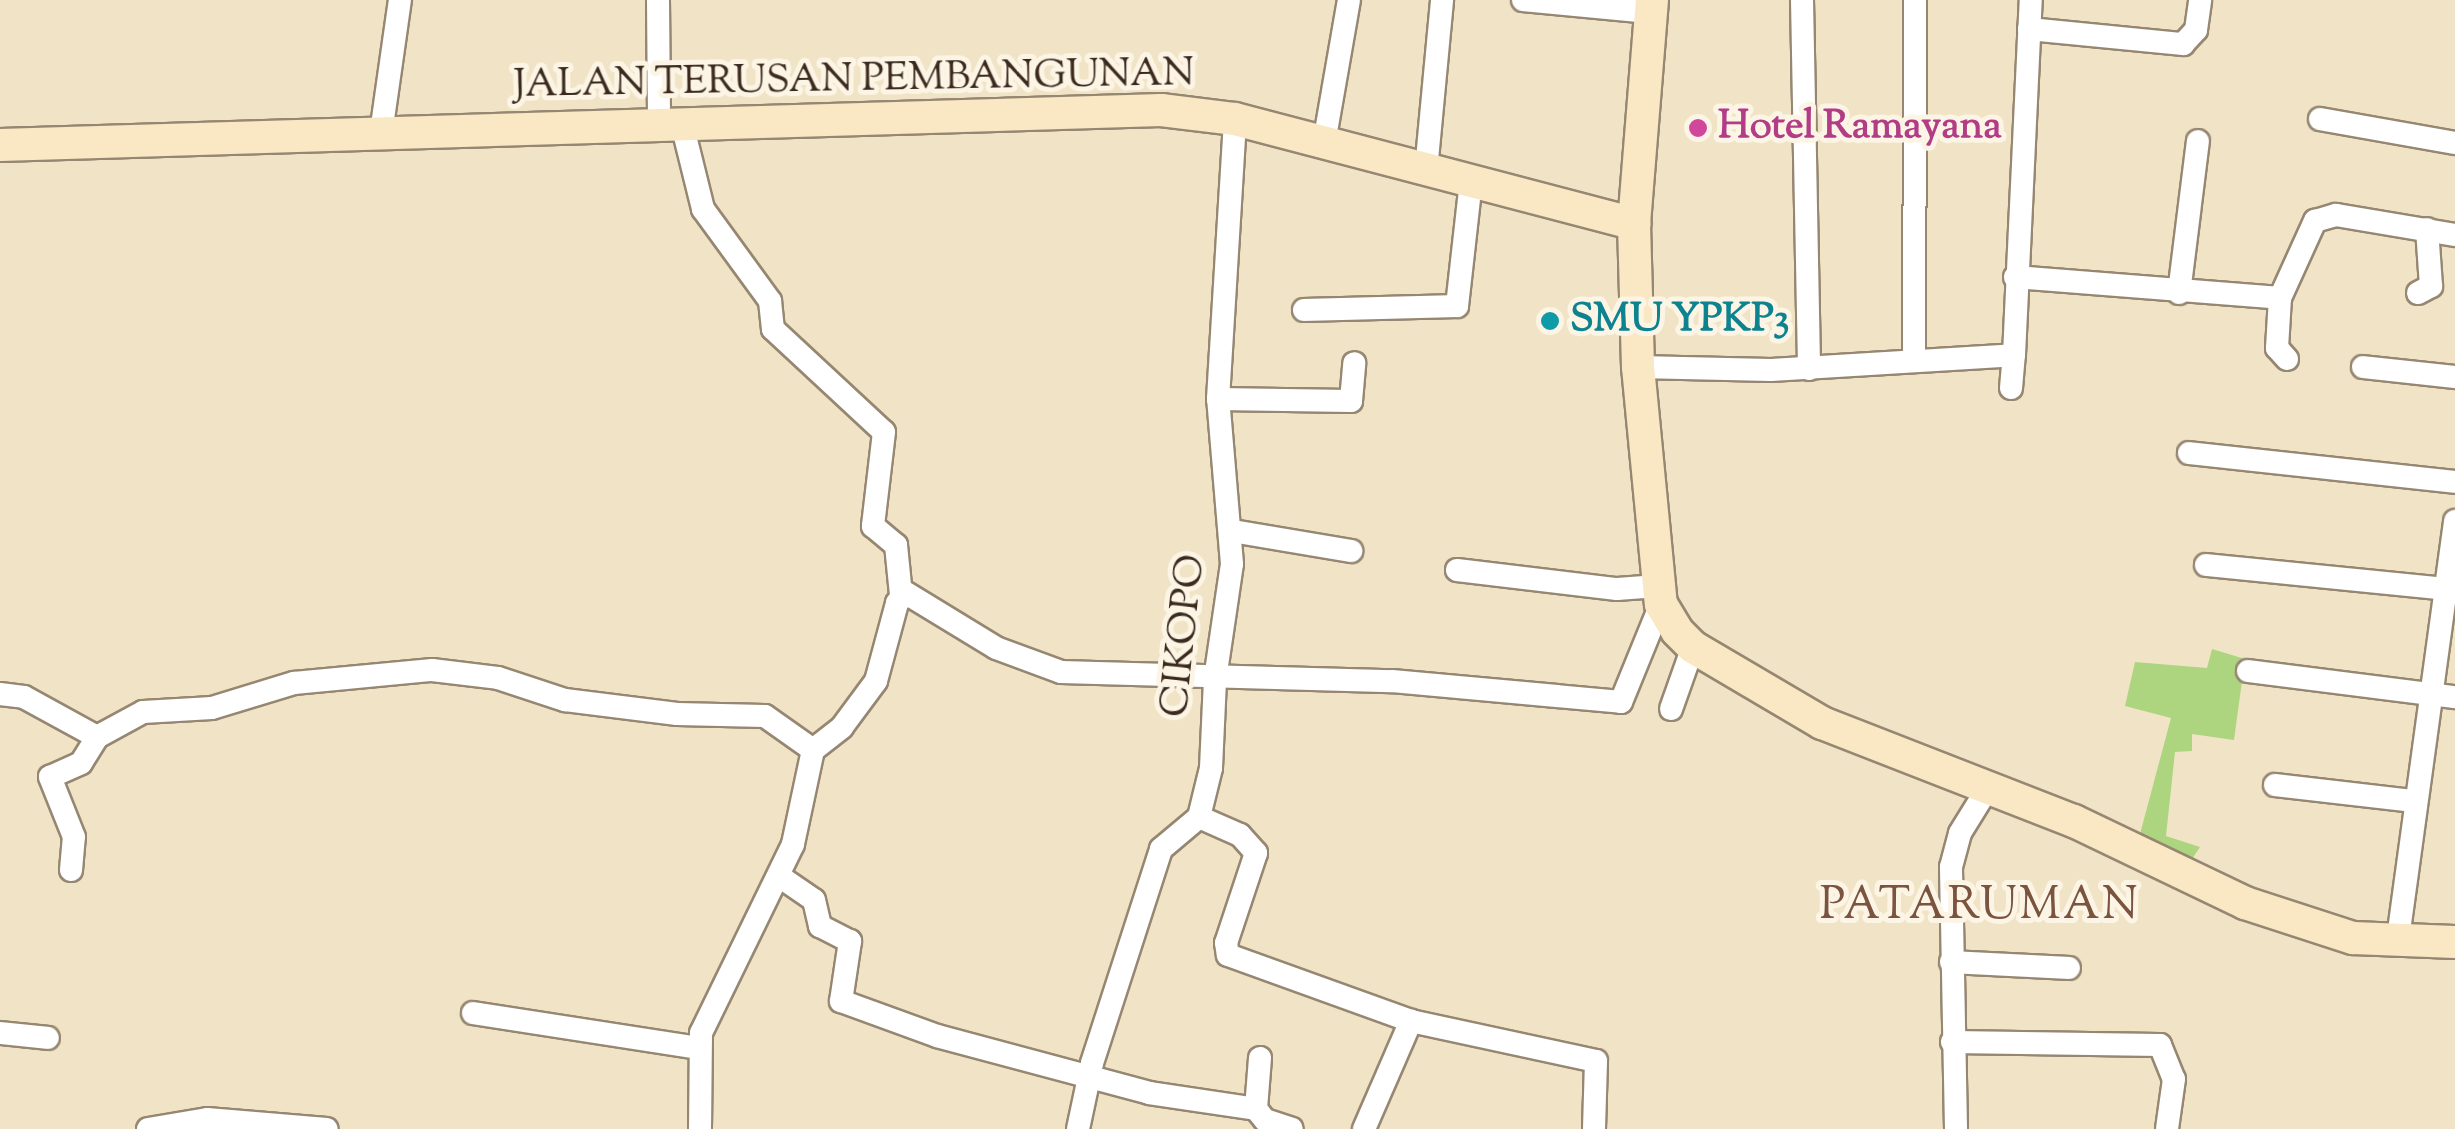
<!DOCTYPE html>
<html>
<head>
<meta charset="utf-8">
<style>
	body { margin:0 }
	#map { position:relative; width:2455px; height:1129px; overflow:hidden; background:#f1e4c6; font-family:"Sorts Mill Goudy",serif }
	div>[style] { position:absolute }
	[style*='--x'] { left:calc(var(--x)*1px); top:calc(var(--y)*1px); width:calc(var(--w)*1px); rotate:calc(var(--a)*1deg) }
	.green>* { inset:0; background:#add47e }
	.roads { filter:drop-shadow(2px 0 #968772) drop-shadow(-2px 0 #968772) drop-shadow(0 2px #968772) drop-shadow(0 -2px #968772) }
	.street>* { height:22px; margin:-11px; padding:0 11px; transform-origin:11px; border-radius:11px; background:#fff }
	.secondary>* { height:32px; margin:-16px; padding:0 16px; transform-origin:16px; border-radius:16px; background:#fae7c3 }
	.dots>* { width:28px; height:28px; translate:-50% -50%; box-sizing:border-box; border:5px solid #fcf5e5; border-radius:50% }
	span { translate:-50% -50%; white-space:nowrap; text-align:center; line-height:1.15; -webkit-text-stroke:10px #fcf5e5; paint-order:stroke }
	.street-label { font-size:40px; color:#3b2a1e }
	.hotel-label { font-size:40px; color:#b23c85; font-weight:700 }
	.left { translate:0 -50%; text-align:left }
	.culture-label { font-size:40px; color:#0d838f; font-weight:700 }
	.quarter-label { font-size:45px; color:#7a543e; letter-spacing:2.5px }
</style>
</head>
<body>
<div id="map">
	<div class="green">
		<div style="clip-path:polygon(2212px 649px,2245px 659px,2234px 740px,2192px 734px,2192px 751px,2175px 752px,2166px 836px,2200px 847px,2186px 868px,2140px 834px,2171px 718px,2125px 706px,2135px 662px,2207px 668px)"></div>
	</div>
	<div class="roads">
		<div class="street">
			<div style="--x:658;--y:0;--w:124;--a:89.5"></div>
			<div style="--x:1523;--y:0;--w:129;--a:5.4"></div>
			<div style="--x:1802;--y:0;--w:369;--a:88.9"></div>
			<div style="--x:2029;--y:29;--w:155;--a:5.6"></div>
			<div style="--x:2183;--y:44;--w:19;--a:-47"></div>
			<div style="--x:2196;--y:30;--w:30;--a:-82"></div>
			<div style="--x:2320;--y:119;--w:137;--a:10.1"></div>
			<div style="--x:682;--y:124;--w:88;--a:76.1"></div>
			<div style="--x:703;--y:209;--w:114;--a:53.9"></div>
			<div style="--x:770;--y:301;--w:28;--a:84"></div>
			<div style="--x:773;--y:329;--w:151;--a:42.9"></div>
			<div style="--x:884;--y:432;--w:95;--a:96.7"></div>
			<div style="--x:873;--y:526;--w:30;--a:40"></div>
			<div style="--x:896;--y:545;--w:50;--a:84.3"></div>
			<div style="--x:381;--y:133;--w:134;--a:-81.9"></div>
			<div style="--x:1324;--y:143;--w:145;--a:-80.1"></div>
			<div style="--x:1426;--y:170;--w:171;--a:-84.6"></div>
			<div style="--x:2015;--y:277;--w:266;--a:4.5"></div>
			<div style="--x:2179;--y:293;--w:153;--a:-82.9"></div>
			<div style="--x:2418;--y:293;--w:15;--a:-28"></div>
			<div style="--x:2431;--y:286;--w:57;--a:-94"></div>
			<div style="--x:1304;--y:310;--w:153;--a:-1.5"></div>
			<div style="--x:1457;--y:306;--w:126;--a:-83.6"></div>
			<div style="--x:1914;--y:356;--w:356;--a:-89.8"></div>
			<div style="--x:2287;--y:359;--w:15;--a:-132"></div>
			<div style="--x:2277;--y:348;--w:50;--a:-86.6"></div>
			<div style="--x:2280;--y:298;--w:85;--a:-65.6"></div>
			<div style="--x:2315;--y:221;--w:22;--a:-16"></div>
			<div style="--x:2336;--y:215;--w:121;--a:9.5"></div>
			<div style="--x:1638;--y:367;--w:133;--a:1.3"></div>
			<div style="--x:1771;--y:370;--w:243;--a:-3.5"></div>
			<div style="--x:2014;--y:355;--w:355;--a:-87.3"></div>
			<div style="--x:2363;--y:367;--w:93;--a:6.2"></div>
			<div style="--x:2011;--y:388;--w:33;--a:-85"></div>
			<div style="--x:1218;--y:399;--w:133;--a:0.9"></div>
			<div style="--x:1351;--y:401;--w:38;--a:-85"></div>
			<div style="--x:2189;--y:453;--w:268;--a:6.2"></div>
			<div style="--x:1232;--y:531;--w:121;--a:9.5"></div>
			<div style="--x:2206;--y:565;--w:250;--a:5.7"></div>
			<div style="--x:1457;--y:570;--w:161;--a:6.8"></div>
			<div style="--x:1617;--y:589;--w:41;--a:-4.2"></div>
			<div style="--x:2248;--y:671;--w:209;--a:7.2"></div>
			<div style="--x:0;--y:694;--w:24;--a:7"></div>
			<div style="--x:24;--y:697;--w:83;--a:28.7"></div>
			<div style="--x:97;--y:737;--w:52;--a:-28.5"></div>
			<div style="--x:143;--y:712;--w:69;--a:-3.3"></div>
			<div style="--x:212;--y:708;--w:86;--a:-17"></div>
			<div style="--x:294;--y:683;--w:139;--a:-5.4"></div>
			<div style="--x:432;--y:670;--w:66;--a:6.9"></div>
			<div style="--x:498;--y:678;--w:71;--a:18.2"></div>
			<div style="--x:565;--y:700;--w:113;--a:7.1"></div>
			<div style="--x:677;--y:714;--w:88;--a:1.3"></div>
			<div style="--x:765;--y:716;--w:59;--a:35.3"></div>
			<div style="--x:813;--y:750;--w:37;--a:-38"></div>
			<div style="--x:842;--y:727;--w:57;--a:-53.5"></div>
			<div style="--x:876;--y:681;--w:81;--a:-74.9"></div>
			<div style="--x:897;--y:603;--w:13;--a:-48"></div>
			<div style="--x:906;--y:593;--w:105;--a:31.4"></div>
			<div style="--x:996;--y:648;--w:69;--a:20.3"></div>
			<div style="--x:1061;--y:672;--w:331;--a:1.6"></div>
			<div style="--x:1392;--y:681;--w:230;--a:5.2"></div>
			<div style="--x:1621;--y:702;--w:106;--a:-67.8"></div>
			<div style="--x:1671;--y:709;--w:66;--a:-70.5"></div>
			<div style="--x:2275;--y:785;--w:140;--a:6.6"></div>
			<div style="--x:1199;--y:817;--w:45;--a:23.7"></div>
			<div style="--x:1240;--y:835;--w:24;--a:48"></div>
			<div style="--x:1256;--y:853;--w:95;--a:108.4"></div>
			<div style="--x:1226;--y:943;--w:12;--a:81"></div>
			<div style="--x:1228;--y:955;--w:195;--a:19.8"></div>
			<div style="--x:1411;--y:1021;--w:189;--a:12.2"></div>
			<div style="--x:1596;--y:1061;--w:68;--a:91.7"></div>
			<div style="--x:71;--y:870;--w:33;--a:-85"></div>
			<div style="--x:74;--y:837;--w:65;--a:-111.8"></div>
			<div style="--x:50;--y:777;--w:34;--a:-24"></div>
			<div style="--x:81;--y:763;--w:31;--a:-58"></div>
			<div style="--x:779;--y:876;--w:42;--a:34.4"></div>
			<div style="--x:814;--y:900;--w:27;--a:77"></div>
			<div style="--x:820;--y:926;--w:34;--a:27"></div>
			<div style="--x:850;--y:941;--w:61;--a:98.5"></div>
			<div style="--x:841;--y:1001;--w:102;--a:20"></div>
			<div style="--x:937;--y:1036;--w:220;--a:15"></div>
			<div style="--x:1149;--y:1093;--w:108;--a:8.5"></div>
			<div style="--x:2398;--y:938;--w:421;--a:-82.2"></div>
			<div style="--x:1951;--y:962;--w:118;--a:2.9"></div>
			<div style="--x:473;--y:1013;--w:228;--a:8.8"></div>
			<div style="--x:0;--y:1033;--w:48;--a:5.9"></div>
			<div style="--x:1952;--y:1042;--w:208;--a:0.8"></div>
			<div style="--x:2160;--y:1045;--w:37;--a:68"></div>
			<div style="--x:2174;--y:1079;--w:50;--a:98"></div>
			<div style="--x:1260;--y:1058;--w:51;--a:94.5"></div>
			<div style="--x:1256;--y:1109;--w:14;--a:51"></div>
			<div style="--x:1265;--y:1120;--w:28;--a:18"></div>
			<div style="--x:148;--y:1129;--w:60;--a:-9.6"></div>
			<div style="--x:207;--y:1119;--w:120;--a:4.8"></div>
			<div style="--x:700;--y:1129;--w:96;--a:-89.4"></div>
			<div style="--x:701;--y:1033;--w:210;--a:-64"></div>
			<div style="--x:793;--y:844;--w:96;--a:-78"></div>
			<div style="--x:1078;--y:1129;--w:67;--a:-78"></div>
			<div style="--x:1092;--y:1063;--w:225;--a:-72.1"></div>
			<div style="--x:1161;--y:849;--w:50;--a:-40.1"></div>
			<div style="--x:1199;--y:817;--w:50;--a:-76.2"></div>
			<div style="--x:1211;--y:768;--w:89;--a:-87.4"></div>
			<div style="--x:1215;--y:679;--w:116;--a:-81.6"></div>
			<div style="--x:1232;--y:564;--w:166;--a:-94.8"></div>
			<div style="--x:1218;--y:399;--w:281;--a:-86.5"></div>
			<div style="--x:1364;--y:1129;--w:118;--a:-66.5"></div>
			<div style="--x:1956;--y:1129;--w:262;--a:-91.1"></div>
			<div style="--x:1951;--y:867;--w:35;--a:-75"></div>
			<div style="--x:1960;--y:833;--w:55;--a:-58.3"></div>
		</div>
		<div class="secondary">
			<div style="--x:1652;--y:0;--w:225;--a:94.6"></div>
			<div style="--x:1634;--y:224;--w:143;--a:88.4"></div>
			<div style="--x:1638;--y:367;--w:238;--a:84.5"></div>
			<div style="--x:1661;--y:604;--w:31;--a:59"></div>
			<div style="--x:1677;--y:631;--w:23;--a:45"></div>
			<div style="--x:1693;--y:647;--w:150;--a:30.5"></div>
			<div style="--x:1822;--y:723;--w:270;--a:21.3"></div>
			<div style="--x:2074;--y:821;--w:190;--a:25.6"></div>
			<div style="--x:2245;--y:903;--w:114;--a:18"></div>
			<div style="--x:2353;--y:938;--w:102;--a:2.2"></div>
			<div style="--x:0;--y:145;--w:1162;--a:-1.73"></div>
			<div style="--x:1161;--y:110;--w:75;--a:6.9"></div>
			<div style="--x:1235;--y:119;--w:413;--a:14.7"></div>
		</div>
	</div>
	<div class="dots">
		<div style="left:1698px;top:128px;background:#d1479c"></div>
		<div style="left:1550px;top:321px;background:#0f9aa8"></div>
	</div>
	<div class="street-label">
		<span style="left:854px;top:81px;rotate:-1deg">JALAN TERUSAN PEMBANGUNAN</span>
		<span style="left:1185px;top:636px;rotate:-84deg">CIKOPO</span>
	</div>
	<div class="hotel-label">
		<span class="left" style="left:1718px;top:128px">Hotel Ramayana</span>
	</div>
	<div class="culture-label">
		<span class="left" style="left:1570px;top:321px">SMU YPKP3</span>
	</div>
	<div class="quarter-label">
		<span style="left:1980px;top:908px">PATARUMAN</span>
	</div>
</div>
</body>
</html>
